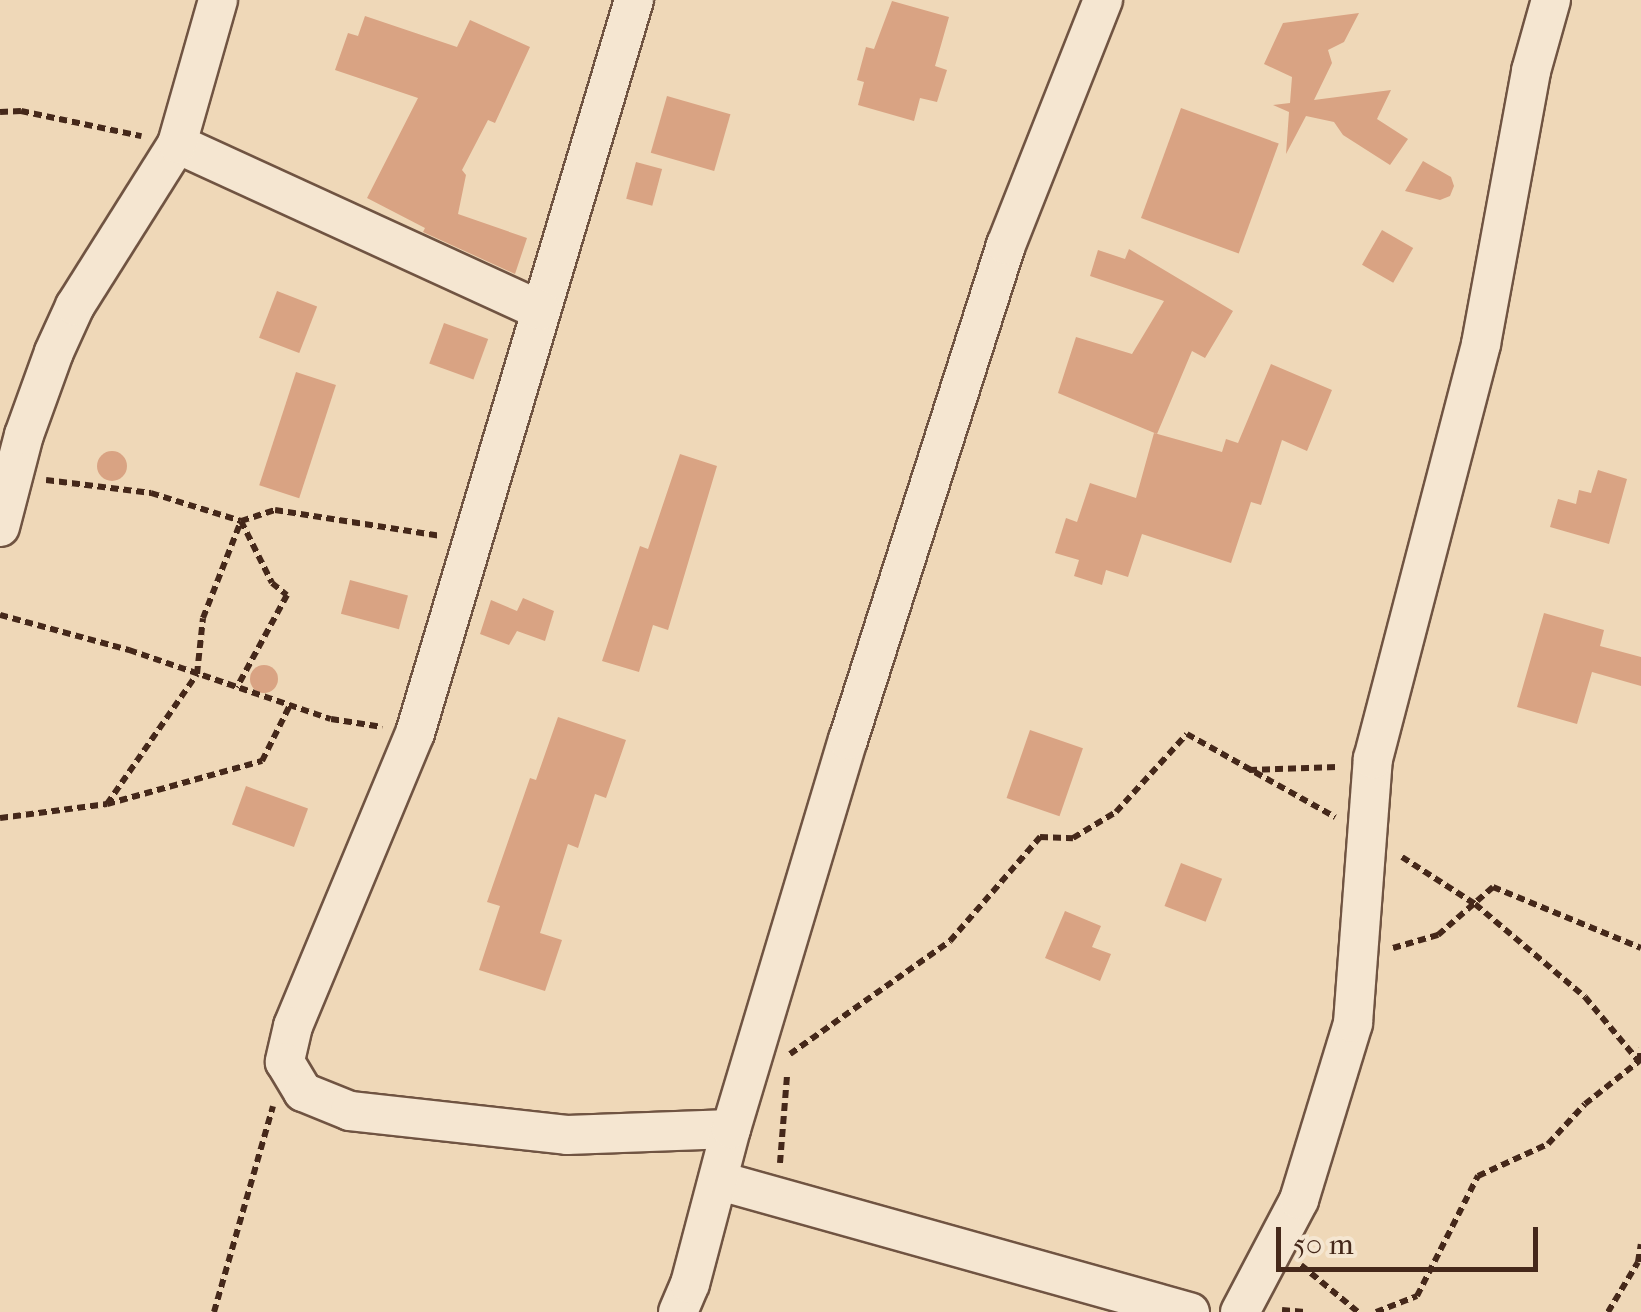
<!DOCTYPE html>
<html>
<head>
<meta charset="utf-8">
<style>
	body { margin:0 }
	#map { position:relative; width:1641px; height:1312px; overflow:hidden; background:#efd8b8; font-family:"IM FELL French Canon",serif }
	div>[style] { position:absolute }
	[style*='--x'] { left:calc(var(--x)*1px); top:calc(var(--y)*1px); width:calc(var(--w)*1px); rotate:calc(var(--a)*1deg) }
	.building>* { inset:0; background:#d9a383; transform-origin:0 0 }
	.round { border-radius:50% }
	.path>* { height:6px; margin-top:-3px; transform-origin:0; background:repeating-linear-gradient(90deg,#45281a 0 8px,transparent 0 13px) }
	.roads { filter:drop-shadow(2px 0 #705442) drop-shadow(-2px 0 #705442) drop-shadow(0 2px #705442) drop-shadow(0 -2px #705442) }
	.minor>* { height:38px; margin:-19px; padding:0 19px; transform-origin:19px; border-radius:19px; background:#f5e6d1 }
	span { translate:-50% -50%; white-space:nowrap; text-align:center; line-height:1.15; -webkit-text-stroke:10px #f5e6d1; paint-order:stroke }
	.scale { position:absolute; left:1276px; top:1227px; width:262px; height:45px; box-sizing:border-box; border:5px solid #45281a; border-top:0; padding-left:12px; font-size:30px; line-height:35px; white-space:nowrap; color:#45281a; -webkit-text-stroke:8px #f5e6d1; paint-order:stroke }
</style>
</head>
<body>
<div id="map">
	<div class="building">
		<div style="clip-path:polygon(892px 1px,949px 17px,935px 66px,947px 70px,937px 102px,920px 98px,914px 121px,858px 105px,864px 82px,857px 80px,866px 47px,874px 49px)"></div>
		<div style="clip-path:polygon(1359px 13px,1344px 42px,1328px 50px,1332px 63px,1314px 100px,1391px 90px,1377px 119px,1408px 139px,1390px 165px,1343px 135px,1334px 122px,1306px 116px,1286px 154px,1289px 112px,1273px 105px,1290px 103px,1292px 77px,1264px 64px,1283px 23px)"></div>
		<div style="clip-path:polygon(365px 16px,457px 47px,470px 20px,530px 47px,495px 123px,488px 120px,462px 170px,466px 175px,458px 214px,527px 238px,515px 274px,423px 232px,425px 228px,367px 198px,418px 98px,335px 70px,348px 33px,358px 36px)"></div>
		<div style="left:667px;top:96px;width:66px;height:59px;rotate:16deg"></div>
		<div style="left:1181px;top:108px;width:104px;height:117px;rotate:20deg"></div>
		<div style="clip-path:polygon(1423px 161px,1451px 177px,1454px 186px,1450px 196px,1440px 200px,1405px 191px)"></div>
		<div style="left:636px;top:162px;width:27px;height:38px;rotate:15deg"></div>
		<div style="left:1382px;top:230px;width:36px;height:40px;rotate:30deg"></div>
		<div style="clip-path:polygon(1129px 249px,1233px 311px,1205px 358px,1192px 351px,1157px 434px,1058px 393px,1076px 337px,1132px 354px,1164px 301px,1090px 276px,1098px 250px,1125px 259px)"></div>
		<div style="left:277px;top:291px;width:43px;height:50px;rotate:21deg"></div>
		<div style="left:444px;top:323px;width:47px;height:43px;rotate:20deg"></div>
		<div style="clip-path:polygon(1271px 364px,1332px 390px,1307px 451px,1282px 440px,1261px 505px,1251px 502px,1231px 563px,1142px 534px,1128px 577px,1106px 570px,1102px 585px,1074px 576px,1079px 560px,1055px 553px,1066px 518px,1077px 522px,1090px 483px,1136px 498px,1154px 433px,1222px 452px,1226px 439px,1238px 443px)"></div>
		<div style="left:296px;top:372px;width:42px;height:119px;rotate:18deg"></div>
		<div class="round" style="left:97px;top:451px;width:30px;height:30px"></div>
		<div style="clip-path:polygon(680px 454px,717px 466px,668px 630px,653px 625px,639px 672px,602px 661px,640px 546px,648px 549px)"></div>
		<div style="clip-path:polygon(1598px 470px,1627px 479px,1609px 544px,1550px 527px,1558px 499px,1576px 504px,1579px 490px,1591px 493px)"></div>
		<div style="left:350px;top:580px;width:60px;height:35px;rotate:15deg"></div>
		<div style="clip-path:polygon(523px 598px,554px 611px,545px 641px,517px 631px,509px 645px,480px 634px,491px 600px,517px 611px)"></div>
		<div style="clip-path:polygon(1544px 613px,1604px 630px,1600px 646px,1641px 657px,1641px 686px,1592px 672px,1577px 724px,1517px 707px)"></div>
		<div class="round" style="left:250px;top:665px;width:28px;height:28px"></div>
		<div style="clip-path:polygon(558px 717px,626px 740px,606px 798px,595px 794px,578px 848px,568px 844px,540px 933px,562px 940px,545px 991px,479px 970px,500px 906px,487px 902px,530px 778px,536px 780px)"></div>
		<div style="left:1030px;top:730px;width:56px;height:72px;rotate:19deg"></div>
		<div style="left:246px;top:786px;width:66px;height:41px;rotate:20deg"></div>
		<div style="left:1181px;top:863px;width:44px;height:46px;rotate:21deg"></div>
		<div style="clip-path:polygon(1065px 911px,1101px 926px,1092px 947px,1111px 954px,1100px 981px,1045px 958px)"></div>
	</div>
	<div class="path">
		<div style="--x:0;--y:112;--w:21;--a:-3"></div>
		<div style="--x:21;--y:111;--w:123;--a:11.8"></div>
		<div style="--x:46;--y:480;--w:106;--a:7.1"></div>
		<div style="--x:151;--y:493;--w:94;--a:17.3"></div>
		<div style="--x:241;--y:521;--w:69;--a:63.4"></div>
		<div style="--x:272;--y:583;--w:19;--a:39"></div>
		<div style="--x:287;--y:595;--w:105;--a:118.5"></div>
		<div style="--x:0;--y:615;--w:134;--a:15.2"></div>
		<div style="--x:129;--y:650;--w:213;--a:18.9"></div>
		<div style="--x:331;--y:719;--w:52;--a:8.9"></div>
		<div style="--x:1249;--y:770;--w:88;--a:-2"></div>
		<div style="--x:107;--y:804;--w:158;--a:-55.3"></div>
		<div style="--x:197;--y:674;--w:56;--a:-83.9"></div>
		<div style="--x:203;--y:618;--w:104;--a:-68.6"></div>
		<div style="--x:241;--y:521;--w:36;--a:-18"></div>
		<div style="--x:275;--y:510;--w:168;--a:8.9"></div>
		<div style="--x:0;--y:818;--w:108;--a:-7.5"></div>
		<div style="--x:107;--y:804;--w:161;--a:-15.5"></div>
		<div style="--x:262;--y:761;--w:63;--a:-63.4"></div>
		<div style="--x:1402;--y:857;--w:87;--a:32.8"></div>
		<div style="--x:1475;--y:904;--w:144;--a:40.2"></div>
		<div style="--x:1585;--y:997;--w:87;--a:50.1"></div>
		<div style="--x:1393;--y:948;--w:47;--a:-16.1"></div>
		<div style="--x:1438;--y:935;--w:73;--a:-41.1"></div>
		<div style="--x:1493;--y:887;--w:160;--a:22.4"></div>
		<div style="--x:790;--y:1054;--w:196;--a:-35.2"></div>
		<div style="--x:950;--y:941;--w:138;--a:-49.1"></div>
		<div style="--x:1040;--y:837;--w:33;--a:2"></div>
		<div style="--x:1073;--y:838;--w:50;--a:-31.2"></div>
		<div style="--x:1116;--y:812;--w:105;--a:-47.7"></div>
		<div style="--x:1187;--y:734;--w:170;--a:29.3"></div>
		<div style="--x:780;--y:1163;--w:87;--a:-85.4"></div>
		<div style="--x:1301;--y:1265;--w:74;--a:39.5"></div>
		<div style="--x:1282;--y:1310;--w:23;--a:5"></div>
		<div style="--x:214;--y:1312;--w:214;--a:-74"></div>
		<div style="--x:1376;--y:1312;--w:44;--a:-21.3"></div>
		<div style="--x:1417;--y:1296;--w:135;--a:-63.1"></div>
		<div style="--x:1478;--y:1176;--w:77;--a:-24.6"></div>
		<div style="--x:1548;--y:1144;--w:54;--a:-47.2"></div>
		<div style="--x:1585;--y:1104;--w:69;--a:-38.5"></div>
		<div style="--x:1639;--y:1061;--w:13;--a:-81"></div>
		<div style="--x:1608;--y:1312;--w:58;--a:-59"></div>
		<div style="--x:1638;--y:1262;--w:18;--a:-81"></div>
	</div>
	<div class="roads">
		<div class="minor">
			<div style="--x:634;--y:0;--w:765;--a:106.63"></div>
			<div style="--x:415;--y:733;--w:317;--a:112.6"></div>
			<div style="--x:293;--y:1026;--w:37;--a:103"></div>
			<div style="--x:285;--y:1062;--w:35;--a:59"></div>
			<div style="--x:303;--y:1092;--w:51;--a:22"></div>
			<div style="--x:350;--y:1111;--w:218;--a:6.3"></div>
			<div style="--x:567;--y:1135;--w:164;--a:-2.1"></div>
			<div style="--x:177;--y:144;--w:400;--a:24.6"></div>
			<div style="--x:0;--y:527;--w:95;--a:-75.4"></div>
			<div style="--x:24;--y:435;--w:88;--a:-70.1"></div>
			<div style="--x:54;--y:352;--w:51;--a:-65.5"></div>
			<div style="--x:75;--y:306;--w:191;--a:-57.8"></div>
			<div style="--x:177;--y:144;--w:150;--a:-74.1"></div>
			<div style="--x:720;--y:1181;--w:488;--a:15.6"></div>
			<div style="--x:678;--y:1312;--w:30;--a:-67"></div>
			<div style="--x:690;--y:1284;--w:160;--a:-75.2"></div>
			<div style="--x:731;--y:1129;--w:406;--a:-73.3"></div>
			<div style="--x:848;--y:740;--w:520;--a:-72.3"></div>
			<div style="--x:1006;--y:245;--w:264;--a:-68.4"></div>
			<div style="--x:1240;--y:1312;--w:127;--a:-62.2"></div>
			<div style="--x:1299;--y:1200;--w:185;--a:-73"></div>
			<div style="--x:1353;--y:1023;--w:265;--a:-85.7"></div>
			<div style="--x:1373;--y:759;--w:429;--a:-75.4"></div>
			<div style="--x:1481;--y:344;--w:278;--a:-79.6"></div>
			<div style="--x:1531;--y:71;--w:74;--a:-74.3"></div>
		</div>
	</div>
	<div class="scale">50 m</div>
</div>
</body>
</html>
